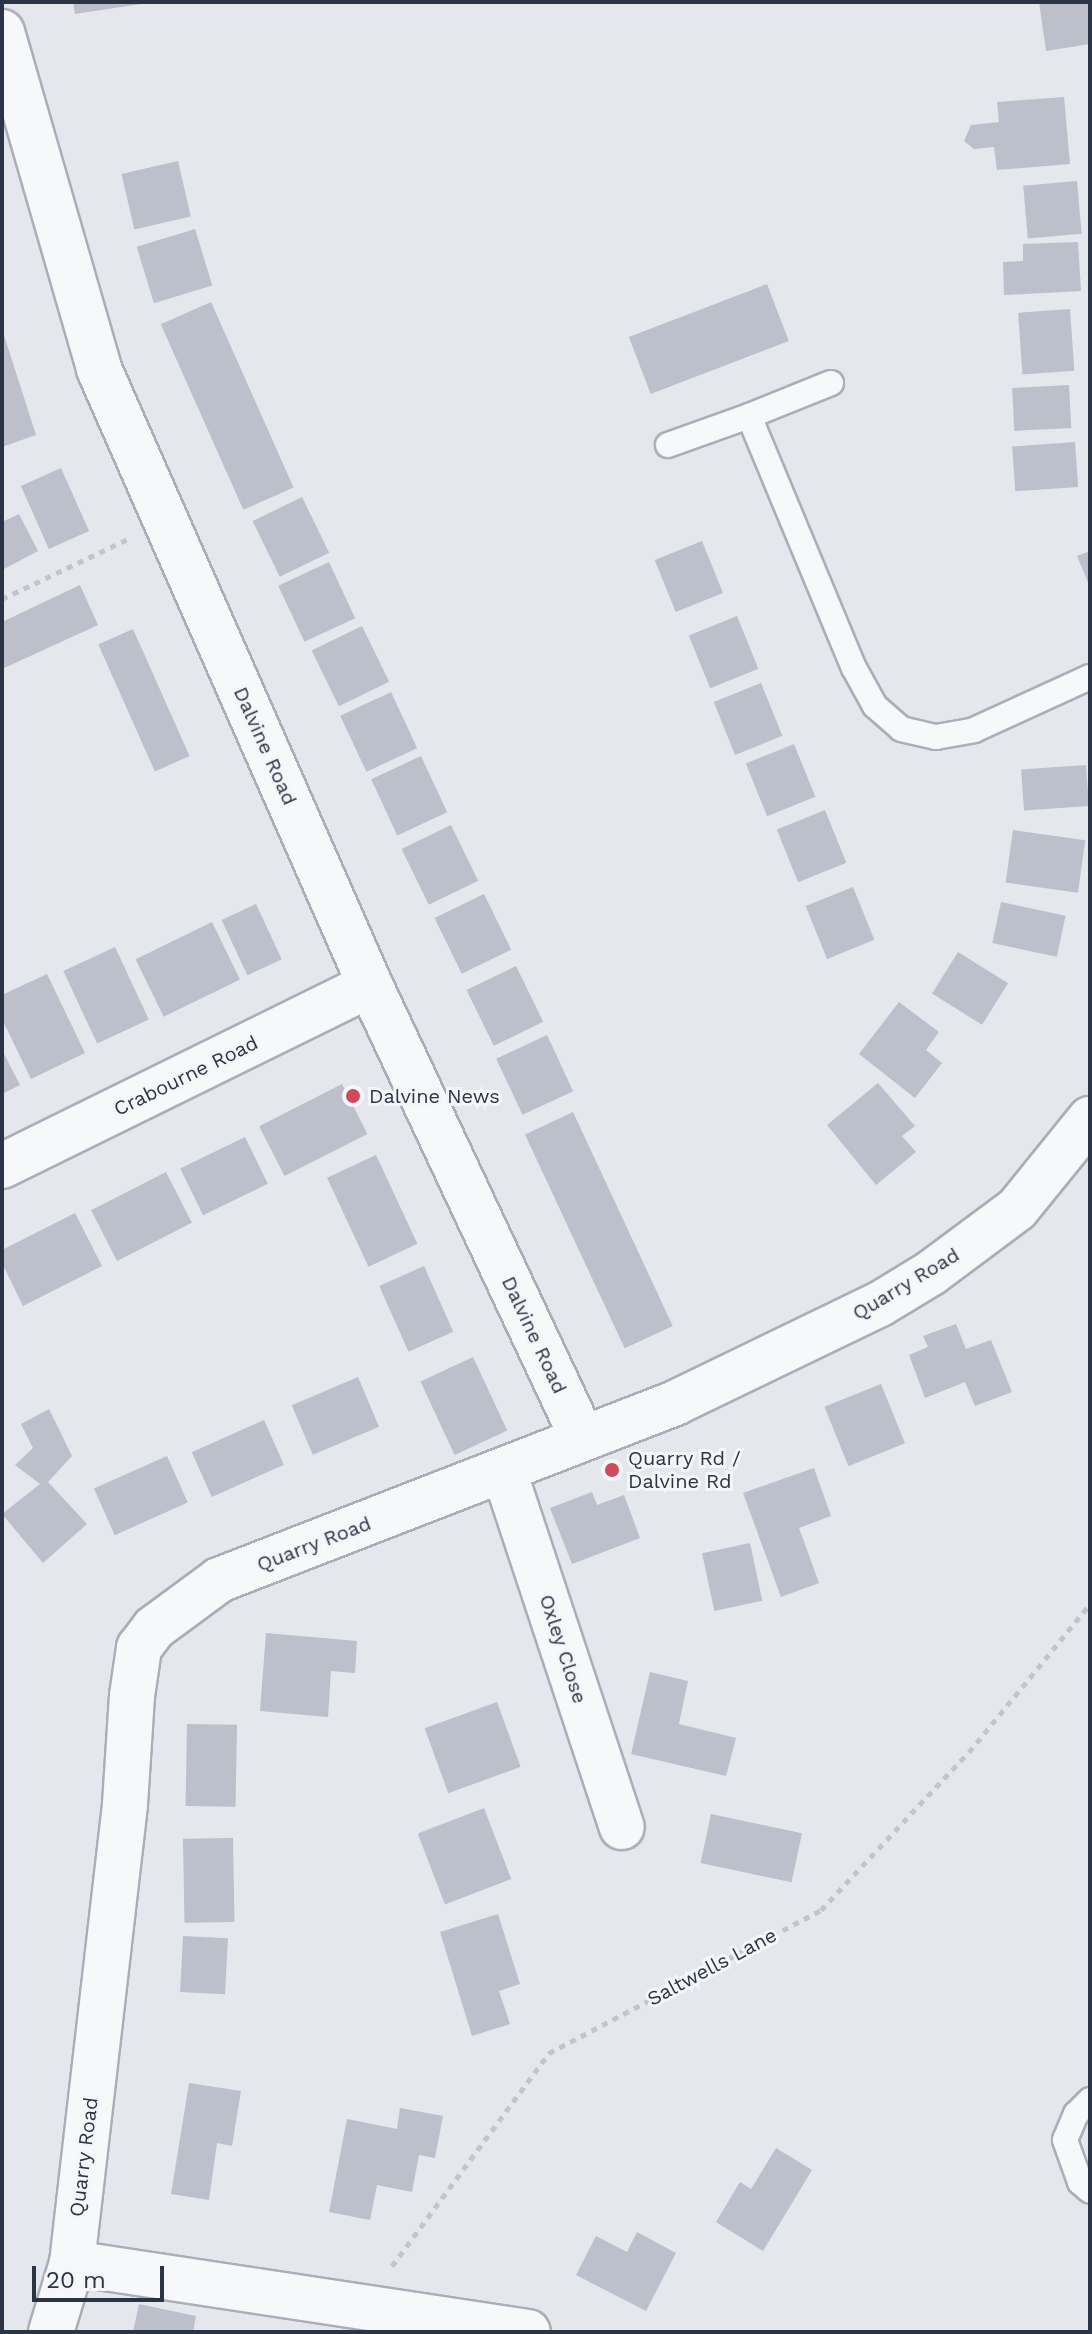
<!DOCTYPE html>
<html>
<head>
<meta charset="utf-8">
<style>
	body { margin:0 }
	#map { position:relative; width:1092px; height:2334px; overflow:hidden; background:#e4e7ec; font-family:"Work Sans",sans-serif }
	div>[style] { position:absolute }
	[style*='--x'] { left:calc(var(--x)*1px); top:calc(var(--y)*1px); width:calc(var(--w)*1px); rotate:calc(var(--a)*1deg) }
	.building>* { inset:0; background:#bbc0ca; transform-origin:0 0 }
	.path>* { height:5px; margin-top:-2.5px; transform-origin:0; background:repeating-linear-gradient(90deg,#c2c5cb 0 6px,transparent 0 12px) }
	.roads { filter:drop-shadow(2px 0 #a9aeb7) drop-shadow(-2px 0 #a9aeb7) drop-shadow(0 2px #a9aeb7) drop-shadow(0 -2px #a9aeb7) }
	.service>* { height:24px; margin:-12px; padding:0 12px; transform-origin:12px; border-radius:12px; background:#f7f8fa }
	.minor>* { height:44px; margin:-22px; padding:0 22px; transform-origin:22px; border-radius:22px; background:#f7f8fa }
	.tertiary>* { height:44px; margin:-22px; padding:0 22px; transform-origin:22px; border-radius:22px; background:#f7f8fa }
	.dots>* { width:22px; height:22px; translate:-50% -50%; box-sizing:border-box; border:4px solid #f4f6f9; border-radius:50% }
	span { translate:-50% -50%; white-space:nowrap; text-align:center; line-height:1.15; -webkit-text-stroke:6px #f4f6f9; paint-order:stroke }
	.street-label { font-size:20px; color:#2b3445 }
	.poi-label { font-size:20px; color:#2b3445 }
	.left { translate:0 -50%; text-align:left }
	.frame { position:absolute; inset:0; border:4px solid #2b3445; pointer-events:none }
	.scale { position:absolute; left:32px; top:2266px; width:132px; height:36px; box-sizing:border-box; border:4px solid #2b3445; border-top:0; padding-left:10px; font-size:24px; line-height:28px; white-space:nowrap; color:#2b3445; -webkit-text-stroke:6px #f4f6f9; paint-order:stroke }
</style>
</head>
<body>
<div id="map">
	<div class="building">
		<div style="clip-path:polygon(73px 2px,141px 2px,141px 4px,75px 14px)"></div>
		<div style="clip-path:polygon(1039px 2px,1089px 2px,1090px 44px,1046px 51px)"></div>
		<div style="clip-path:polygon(1064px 97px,1070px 164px,997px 170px,994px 147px,974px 149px,964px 141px,971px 125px,999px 122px,997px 102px)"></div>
		<div style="left:178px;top:161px;width:57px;height:58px;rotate:77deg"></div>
		<div style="left:1077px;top:181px;width:53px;height:54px;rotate:85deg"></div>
		<div style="left:195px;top:229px;width:59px;height:61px;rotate:73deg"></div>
		<div style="clip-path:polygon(1078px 242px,1081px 291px,1004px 295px,1003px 262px,1023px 261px,1023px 244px)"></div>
		<div style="left:767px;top:284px;width:61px;height:148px;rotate:69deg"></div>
		<div style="left:211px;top:302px;width:203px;height:55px;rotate:66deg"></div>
		<div style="left:1070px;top:309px;width:62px;height:52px;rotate:86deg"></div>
		<div style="clip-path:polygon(2px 329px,36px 435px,2px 447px)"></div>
		<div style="left:1069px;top:385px;width:43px;height:57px;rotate:87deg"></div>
		<div style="left:1075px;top:442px;width:45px;height:63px;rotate:86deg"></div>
		<div style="left:61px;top:468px;width:69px;height:44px;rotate:66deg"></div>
		<div style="left:302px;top:497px;width:62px;height:55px;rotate:64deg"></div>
		<div style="clip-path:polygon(19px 514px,38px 551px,2px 570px,2px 522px)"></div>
		<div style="left:702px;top:541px;width:56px;height:51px;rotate:68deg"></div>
		<div style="clip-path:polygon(1090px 551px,1090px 587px,1077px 556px)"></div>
		<div style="left:329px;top:562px;width:62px;height:56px;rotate:65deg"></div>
		<div style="clip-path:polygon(80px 585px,98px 625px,2px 669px,2px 622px)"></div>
		<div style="left:737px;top:616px;width:57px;height:52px;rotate:68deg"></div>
		<div style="left:362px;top:626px;width:62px;height:56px;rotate:64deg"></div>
		<div style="left:133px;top:629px;width:139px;height:38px;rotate:66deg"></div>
		<div style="left:761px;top:683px;width:57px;height:51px;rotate:68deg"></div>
		<div style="left:391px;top:692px;width:62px;height:56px;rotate:65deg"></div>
		<div style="left:794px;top:744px;width:57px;height:52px;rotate:68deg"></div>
		<div style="left:421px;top:756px;width:62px;height:55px;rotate:65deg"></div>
		<div style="left:1086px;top:765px;width:41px;height:65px;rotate:86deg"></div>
		<div style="left:825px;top:810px;width:57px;height:52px;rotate:68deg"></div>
		<div style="left:451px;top:825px;width:62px;height:55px;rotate:64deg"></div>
		<div style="left:1013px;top:830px;width:73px;height:53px;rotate:8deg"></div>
		<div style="left:853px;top:887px;width:57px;height:51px;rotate:68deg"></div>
		<div style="left:484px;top:894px;width:62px;height:55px;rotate:64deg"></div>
		<div style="left:1001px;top:902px;width:66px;height:42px;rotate:12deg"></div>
		<div style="left:256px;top:904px;width:61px;height:38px;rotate:65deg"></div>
		<div style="left:212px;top:922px;width:64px;height:85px;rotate:64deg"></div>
		<div style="left:115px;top:947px;width:80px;height:57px;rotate:65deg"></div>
		<div style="left:958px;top:952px;width:59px;height:49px;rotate:32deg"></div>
		<div style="left:516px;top:966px;width:62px;height:55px;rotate:64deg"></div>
		<div style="clip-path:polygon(47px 974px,85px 1053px,31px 1079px,2px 1019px,2px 995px)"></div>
		<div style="clip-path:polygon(899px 1002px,939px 1032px,926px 1050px,942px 1063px,915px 1098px,859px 1054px)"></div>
		<div style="left:547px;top:1035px;width:62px;height:56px;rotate:65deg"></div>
		<div style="clip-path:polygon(2px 1050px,20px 1085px,2px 1094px)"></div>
		<div style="clip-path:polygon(878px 1083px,915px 1126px,902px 1136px,916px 1152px,876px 1185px,827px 1125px)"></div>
		<div style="left:342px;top:1084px;width:56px;height:93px;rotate:63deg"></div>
		<div style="left:573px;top:1112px;width:236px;height:53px;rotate:65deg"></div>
		<div style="left:245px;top:1137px;width:52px;height:72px;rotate:64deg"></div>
		<div style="left:376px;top:1155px;width:98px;height:54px;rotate:65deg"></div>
		<div style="left:166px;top:1172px;width:57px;height:84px;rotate:63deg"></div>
		<div style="clip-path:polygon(75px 1213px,102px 1266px,23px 1306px,2px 1263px,2px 1250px)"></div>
		<div style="left:424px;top:1266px;width:72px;height:49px;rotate:66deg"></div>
		<div style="clip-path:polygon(956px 1324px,966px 1349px,991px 1340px,1012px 1392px,975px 1406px,965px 1382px,925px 1398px,909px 1355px,928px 1347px,923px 1336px)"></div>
		<div style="left:473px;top:1357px;width:81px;height:58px;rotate:65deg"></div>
		<div style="left:358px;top:1377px;width:54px;height:72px;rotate:67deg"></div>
		<div style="left:881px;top:1384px;width:64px;height:61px;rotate:68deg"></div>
		<div style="clip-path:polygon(49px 1409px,72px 1456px,48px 1482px,87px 1524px,43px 1563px,2px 1514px,40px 1484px,15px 1465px,33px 1448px,21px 1424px)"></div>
		<div style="left:264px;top:1420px;width:49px;height:79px;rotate:66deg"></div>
		<div style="left:167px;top:1456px;width:51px;height:80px;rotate:66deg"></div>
		<div style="clip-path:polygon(814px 1468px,831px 1516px,799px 1528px,819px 1583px,781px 1597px,743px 1493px)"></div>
		<div style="clip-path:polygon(592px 1492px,597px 1505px,624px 1495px,640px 1538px,572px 1564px,550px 1508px)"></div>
		<div style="left:750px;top:1543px;width:59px;height:49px;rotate:78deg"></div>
		<div style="clip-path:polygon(266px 1633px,357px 1641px,355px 1673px,331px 1671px,328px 1717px,260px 1711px)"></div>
		<div style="clip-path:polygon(650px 1672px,688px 1681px,679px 1724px,736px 1738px,726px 1776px,631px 1754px)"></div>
		<div style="left:497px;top:1702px;width:69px;height:77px;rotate:70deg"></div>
		<div style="left:187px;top:1724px;width:50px;height:82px;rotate:1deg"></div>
		<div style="left:484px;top:1808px;width:76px;height:71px;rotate:69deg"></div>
		<div style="left:711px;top:1814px;width:93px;height:50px;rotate:12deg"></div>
		<div style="left:233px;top:1838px;width:84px;height:50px;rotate:89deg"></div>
		<div style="clip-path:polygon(498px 1914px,520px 1984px,499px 1991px,510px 2024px,472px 2036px,440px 1932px)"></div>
		<div style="left:183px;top:1936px;width:45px;height:56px;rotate:3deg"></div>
		<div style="clip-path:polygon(189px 2083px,241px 2091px,232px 2146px,217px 2143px,209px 2200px,171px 2194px)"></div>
		<div style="clip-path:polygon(400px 2108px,443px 2116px,435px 2158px,419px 2155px,412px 2192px,377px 2185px,370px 2220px,329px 2212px,347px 2119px,397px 2129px)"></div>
		<div style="clip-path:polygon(776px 2148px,812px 2170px,763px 2251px,716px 2222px,740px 2182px,751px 2189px)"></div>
		<div style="clip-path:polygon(637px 2232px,676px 2253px,646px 2311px,576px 2275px,596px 2236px,627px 2252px)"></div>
		<div style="clip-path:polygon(139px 2304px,196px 2316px,193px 2332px,133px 2332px)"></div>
	</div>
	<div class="path">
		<div style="--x:2;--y:599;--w:140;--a:-25.5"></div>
		<div style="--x:392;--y:2266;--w:265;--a:-53.6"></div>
		<div style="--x:549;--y:2053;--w:307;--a:-27.7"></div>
		<div style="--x:821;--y:1910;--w:216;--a:-46.9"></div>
		<div style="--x:969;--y:1752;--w:191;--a:-50.7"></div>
	</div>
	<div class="roads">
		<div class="service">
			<div style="--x:831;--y:383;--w:88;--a:158.1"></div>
			<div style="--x:749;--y:416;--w:273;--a:67.4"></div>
			<div style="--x:854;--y:668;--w:43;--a:61.1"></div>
			<div style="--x:875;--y:706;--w:35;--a:41"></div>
			<div style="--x:901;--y:729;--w:36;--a:13"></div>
			<div style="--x:936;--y:737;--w:39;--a:-10"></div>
			<div style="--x:974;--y:730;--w:128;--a:-24.6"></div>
			<div style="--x:668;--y:445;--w:86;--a:-19.7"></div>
			<div style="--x:1090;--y:2100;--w:20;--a:135"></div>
			<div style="--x:1076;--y:2114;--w:28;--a:113"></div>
			<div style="--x:1065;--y:2140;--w:45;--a:70.3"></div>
			<div style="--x:1080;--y:2182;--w:13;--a:42"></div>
		</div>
		<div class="minor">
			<div style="--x:2;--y:32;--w:351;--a:73.9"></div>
			<div style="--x:99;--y:369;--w:673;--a:66.25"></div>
			<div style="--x:370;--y:985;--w:501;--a:64.87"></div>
			<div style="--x:2;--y:1166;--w:410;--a:-26.2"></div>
			<div style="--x:504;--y:1471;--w:375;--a:71.7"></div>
			<div style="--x:72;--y:2263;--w:461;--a:8.6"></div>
		</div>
		<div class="tertiary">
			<div style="--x:51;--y:2332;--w:72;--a:-73.1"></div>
			<div style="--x:72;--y:2263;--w:462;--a:-83.4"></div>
			<div style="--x:125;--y:1804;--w:108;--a:-86.3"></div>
			<div style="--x:132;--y:1696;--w:49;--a:-81.7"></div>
			<div style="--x:139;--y:1648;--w:25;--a:-53"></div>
			<div style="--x:154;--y:1628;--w:81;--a:-36.4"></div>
			<div style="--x:219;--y:1580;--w:491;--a:-21.2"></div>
			<div style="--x:677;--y:1402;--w:225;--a:-25.8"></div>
			<div style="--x:880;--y:1304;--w:60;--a:-31.3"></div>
			<div style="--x:931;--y:1273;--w:107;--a:-36.7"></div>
			<div style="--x:1017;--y:1209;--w:116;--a:-51"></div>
		</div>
	</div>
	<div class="dots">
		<div style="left:353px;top:1096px;background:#d1495b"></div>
		<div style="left:612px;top:1470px;background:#d1495b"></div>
	</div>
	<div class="street-label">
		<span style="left:265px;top:746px;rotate:66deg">Dalvine Road</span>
		<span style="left:186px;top:1076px;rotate:-26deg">Crabourne Road</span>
		<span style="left:906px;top:1284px;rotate:-31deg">Quarry Road</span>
		<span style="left:534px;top:1335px;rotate:65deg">Dalvine Road</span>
		<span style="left:314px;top:1544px;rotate:-21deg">Quarry Road</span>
		<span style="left:563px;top:1649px;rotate:72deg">Oxley Close</span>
		<span style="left:712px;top:1967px;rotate:-28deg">Saltwells Lane</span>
		<span style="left:84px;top:2157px;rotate:-83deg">Quarry Road</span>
	</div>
	<div class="poi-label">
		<span class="left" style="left:369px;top:1096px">Dalvine News</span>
		<span class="left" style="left:628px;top:1470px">Quarry Rd /<br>Dalvine Rd</span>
	</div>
	<div class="frame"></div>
	<div class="scale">20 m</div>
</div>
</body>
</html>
